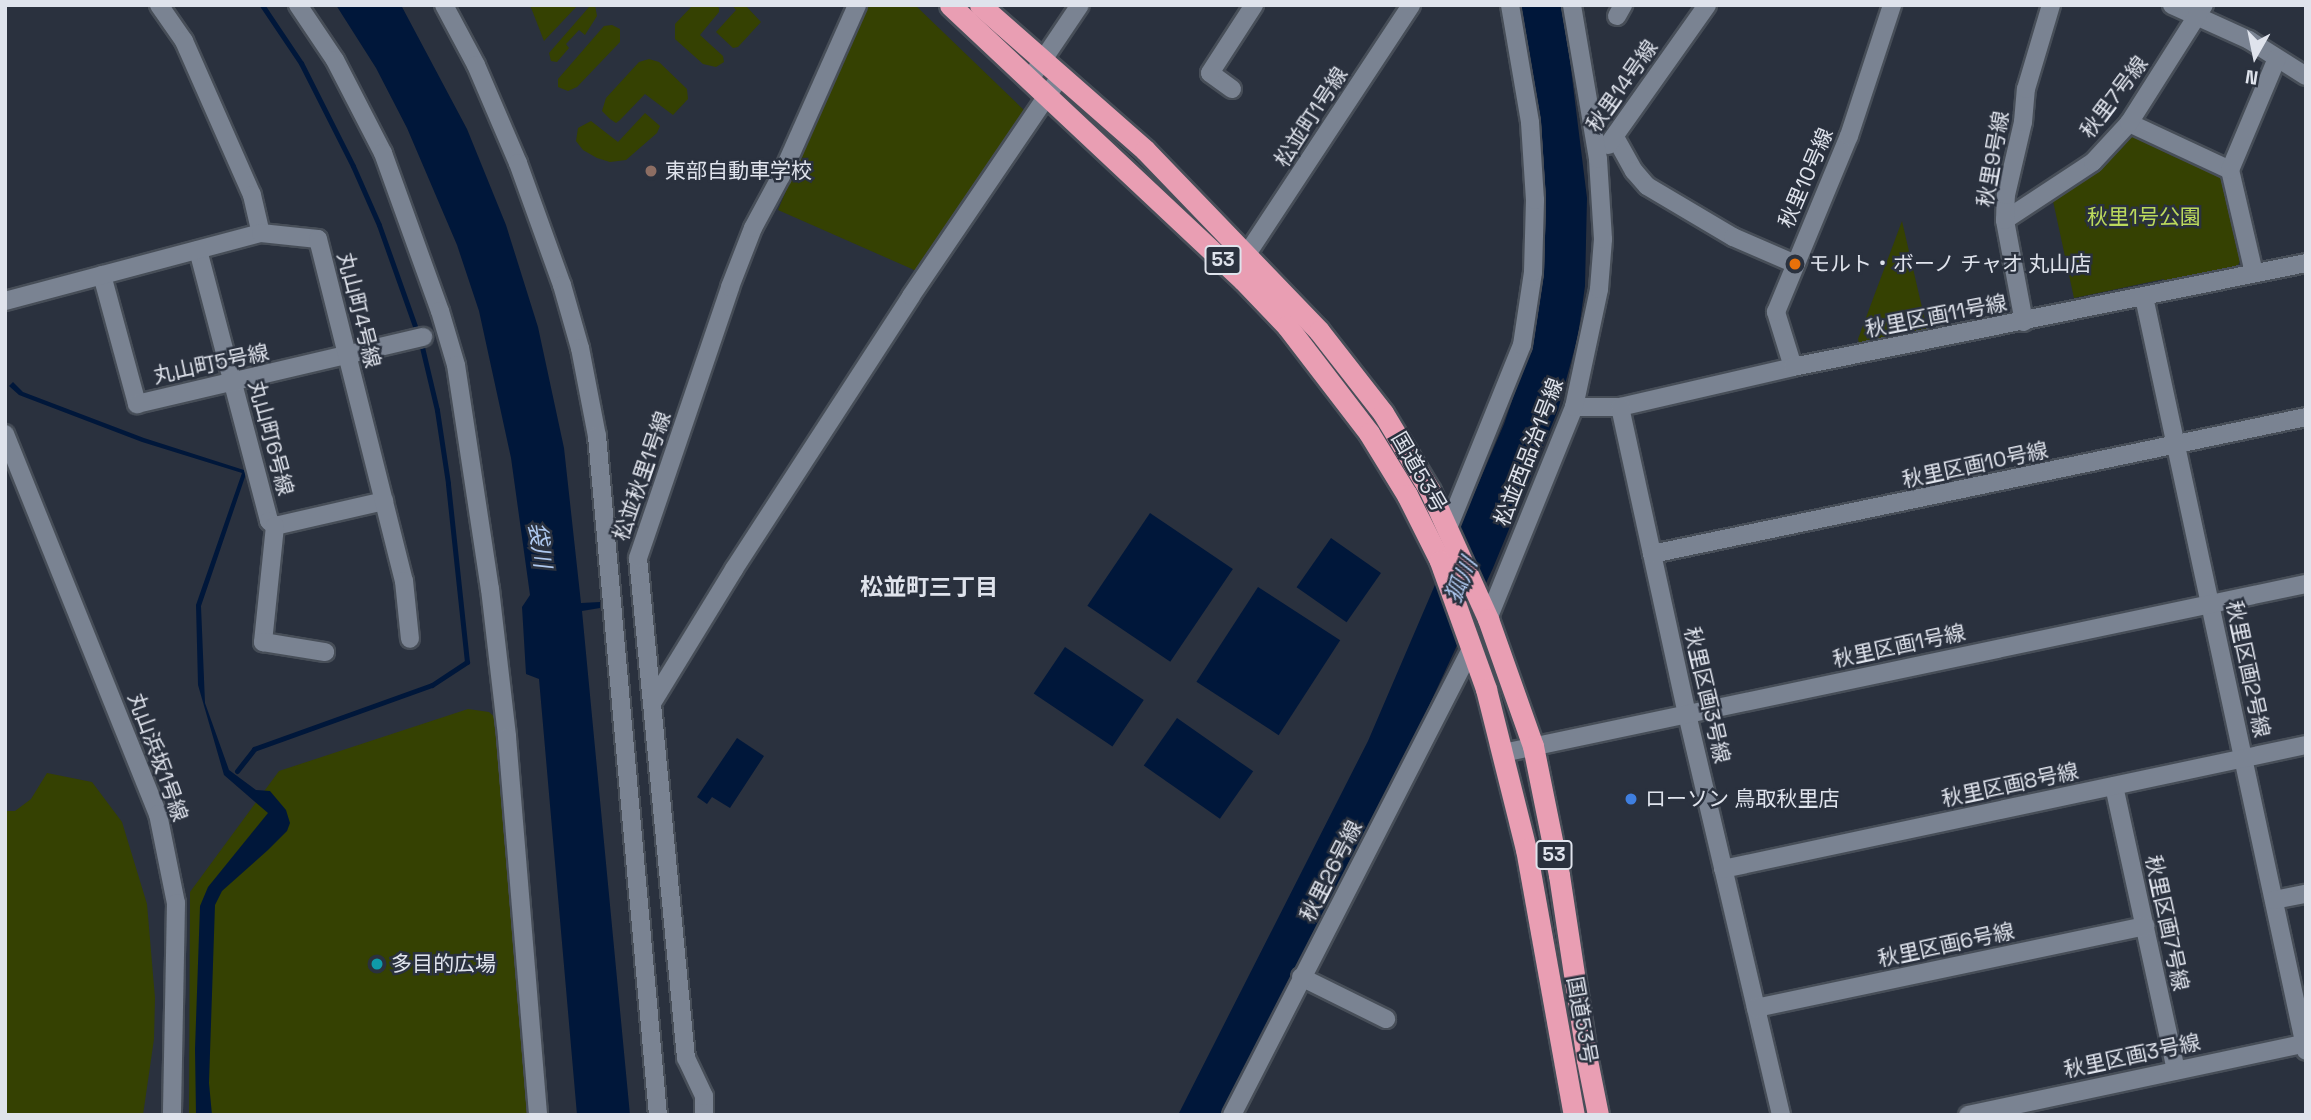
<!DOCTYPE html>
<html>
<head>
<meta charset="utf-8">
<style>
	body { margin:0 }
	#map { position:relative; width:2311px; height:1120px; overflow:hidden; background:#2a313e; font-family:"Space Grotesk","Noto Sans JP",sans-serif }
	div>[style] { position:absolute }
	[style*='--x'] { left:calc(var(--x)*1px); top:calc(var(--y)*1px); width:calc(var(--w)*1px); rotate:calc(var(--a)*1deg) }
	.green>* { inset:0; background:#354102 }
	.water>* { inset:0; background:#00173a; transform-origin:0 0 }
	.stream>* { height:5px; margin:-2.5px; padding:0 2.5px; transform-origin:2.5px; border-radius:2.5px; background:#00173a }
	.roads { filter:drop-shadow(2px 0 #474e58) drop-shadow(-2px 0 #474e58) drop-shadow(0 2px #474e58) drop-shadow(0 -2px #474e58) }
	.street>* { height:18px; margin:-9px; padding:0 9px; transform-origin:9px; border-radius:9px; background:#7a8392 }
	.secondary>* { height:18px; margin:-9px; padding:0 9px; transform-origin:9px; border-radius:9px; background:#7a8392 }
	.highway>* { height:21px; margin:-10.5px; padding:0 10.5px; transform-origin:10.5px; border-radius:10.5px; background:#e99eb3 }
	.dots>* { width:19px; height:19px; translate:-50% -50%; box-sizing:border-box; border:4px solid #2a313e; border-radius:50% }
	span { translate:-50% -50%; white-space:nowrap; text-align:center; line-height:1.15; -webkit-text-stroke:5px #2a313e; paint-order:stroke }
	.shield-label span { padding:2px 5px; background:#2a313e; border:2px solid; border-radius:5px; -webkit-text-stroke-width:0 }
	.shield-label { font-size:19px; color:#dfe3ec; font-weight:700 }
	.street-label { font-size:21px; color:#dfe3ec }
	.poi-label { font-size:21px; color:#dfe3ec }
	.left { translate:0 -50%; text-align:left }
	.park-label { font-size:21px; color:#bcda5c }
	.water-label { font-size:23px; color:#aec8ef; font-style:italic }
	.neighbourhood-label { font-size:23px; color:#dfe3ec; font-weight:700 }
	.frame { position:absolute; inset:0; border:7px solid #dfe3ec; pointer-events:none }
	.north { position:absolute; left:2220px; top:21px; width:70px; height:70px; -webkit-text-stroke:5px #2a313e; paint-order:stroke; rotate:189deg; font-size:19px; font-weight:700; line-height:28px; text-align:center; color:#dfe3ec }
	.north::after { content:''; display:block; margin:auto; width:24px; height:32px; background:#dfe3ec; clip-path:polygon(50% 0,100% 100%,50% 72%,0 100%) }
</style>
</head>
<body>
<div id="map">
	<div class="green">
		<div style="clip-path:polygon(530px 5px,578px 5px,544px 41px)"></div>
		<div style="clip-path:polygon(595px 5px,597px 16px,585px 35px,579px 30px,566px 44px,569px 48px,557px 62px,551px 61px,549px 53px,589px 7px)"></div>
		<div style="clip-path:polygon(693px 5px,716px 5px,719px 8px,719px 12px,700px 35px,723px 56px,724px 62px,716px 67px,703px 64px,675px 39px,675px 24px)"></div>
		<div style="clip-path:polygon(732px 5px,745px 5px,761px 22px,738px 47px,733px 48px,716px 32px,736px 10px)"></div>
		<div style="clip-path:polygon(864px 5px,915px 5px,1028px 114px,921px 273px,778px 210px)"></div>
		<div style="clip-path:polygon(612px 25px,620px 29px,620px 42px,577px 87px,568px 91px,558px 87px,558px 79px,604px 26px)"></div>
		<div style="clip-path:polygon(649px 59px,659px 62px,687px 89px,688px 99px,673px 115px,645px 94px,620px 120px,616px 123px,610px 119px,602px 111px,606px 98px,639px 62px)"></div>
		<div style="clip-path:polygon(645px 113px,660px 126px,657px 133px,626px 160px,610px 162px,597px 158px,583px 150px,576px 141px,578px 128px,591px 121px,618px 142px)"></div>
		<div style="clip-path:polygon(2133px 133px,2166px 153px,2224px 178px,2242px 257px,2236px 269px,2166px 283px,2164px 279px,2074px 298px,2053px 201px,2099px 168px,2123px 147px)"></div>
		<div style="clip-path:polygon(1902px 221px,1927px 329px,1859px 343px,1858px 339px)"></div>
		<div style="clip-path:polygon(468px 709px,489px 712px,500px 722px,533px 1115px,189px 1115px,190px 892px,279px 771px)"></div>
		<div style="clip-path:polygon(47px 773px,92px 782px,122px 822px,147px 904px,155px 998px,154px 1039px,143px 1115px,5px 1115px,5px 811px,15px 811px,31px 799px)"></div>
		<div style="clip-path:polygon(1555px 914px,1589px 1115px,1584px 1115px,1560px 984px)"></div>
	</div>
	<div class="water">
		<div style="clip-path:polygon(336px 5px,401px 5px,467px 129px,506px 225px,538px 327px,564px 448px,581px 603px,600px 602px,600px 608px,582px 611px,630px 1115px,577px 1115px,539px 679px,526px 674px,522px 607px,530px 595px,511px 458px,479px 311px,457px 245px,407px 128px,376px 68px)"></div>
		<div style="clip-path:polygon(1516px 5px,1563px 5px,1587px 198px,1585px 286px,1578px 336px,1558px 410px,1493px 568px,1394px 781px,1224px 1115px,1178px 1115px,1368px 741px,1504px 424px,1524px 366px,1534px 327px,1542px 261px,1543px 216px)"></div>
		<div style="clip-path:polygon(13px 382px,23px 392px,144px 438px,247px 471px,201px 606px,205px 703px,229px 770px,256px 790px,270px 791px,286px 810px,290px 823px,287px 831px,268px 850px,222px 891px,215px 905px,209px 1083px,212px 1115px,196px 1115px,195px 1049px,200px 906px,208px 887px,268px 813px,224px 775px,198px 685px,196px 605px,242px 473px,142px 442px,19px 395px,9px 386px)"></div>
		<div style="left:1150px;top:513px;width:100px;height:112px;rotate:34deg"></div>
		<div style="left:1331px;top:538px;width:61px;height:60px;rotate:35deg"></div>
		<div style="left:1258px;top:587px;width:98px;height:113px;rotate:33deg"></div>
		<div style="left:1065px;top:647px;width:95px;height:56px;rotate:34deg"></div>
		<div style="left:1177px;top:718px;width:93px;height:58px;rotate:35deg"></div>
		<div style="clip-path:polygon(737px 738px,764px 756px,730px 808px,712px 797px,707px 804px,697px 797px)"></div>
	</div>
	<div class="stream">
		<div style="--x:262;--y:5;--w:70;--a:56.1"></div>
		<div style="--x:301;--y:63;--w:115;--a:63.2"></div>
		<div style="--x:353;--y:166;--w:64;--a:66.2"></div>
		<div style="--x:379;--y:225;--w:110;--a:70.4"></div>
		<div style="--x:237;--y:771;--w:28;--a:-52"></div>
		<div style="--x:254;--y:749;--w:189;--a:-19.8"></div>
		<div style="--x:432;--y:685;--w:42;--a:-33.3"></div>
		<div style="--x:467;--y:662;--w:180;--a:-96.1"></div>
		<div style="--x:448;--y:483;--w:74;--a:-98.6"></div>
		<div style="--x:437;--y:410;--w:69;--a:-103.4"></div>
	</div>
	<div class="roads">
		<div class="street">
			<div style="--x:159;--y:5;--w:44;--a:55.2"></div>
			<div style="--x:184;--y:41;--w:168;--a:66.2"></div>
			<div style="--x:252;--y:195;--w:39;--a:77"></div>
			<div style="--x:298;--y:5;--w:66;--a:56.1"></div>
			<div style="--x:335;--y:60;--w:105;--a:62.7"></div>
			<div style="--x:383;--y:153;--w:168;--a:70.2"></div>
			<div style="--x:440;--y:311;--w:56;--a:73.5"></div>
			<div style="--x:456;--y:365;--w:227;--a:81.4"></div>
			<div style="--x:490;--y:589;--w:149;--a:83.4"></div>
			<div style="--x:507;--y:737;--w:379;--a:85.3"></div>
			<div style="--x:444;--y:5;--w:68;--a:61.9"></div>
			<div style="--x:476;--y:65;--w:107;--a:66.8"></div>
			<div style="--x:518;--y:163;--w:130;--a:70.2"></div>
			<div style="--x:562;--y:285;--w:66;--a:74.1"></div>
			<div style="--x:580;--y:348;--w:90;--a:79.1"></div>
			<div style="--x:597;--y:436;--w:682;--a:84.87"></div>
			<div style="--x:2172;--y:5;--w:85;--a:24.4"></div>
			<div style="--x:2249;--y:40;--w:67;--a:32.3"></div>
			<div style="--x:1617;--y:16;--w:13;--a:-61"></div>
			<div style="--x:1030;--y:79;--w:89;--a:-56"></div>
			<div style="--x:1232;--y:89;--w:27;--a:-144"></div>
			<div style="--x:1210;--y:73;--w:81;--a:-57.1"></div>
			<div style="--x:2129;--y:123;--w:111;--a:25"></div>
			<div style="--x:1615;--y:137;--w:39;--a:61"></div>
			<div style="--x:1634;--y:171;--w:20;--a:49"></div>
			<div style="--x:1647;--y:186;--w:100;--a:30.7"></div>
			<div style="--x:1733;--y:237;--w:68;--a:23.5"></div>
			<div style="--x:1608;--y:145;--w:171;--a:-54.7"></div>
			<div style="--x:2005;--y:220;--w:105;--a:-33.4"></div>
			<div style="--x:2093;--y:162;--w:53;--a:-47.3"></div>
			<div style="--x:2129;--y:123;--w:140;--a:-57.6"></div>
			<div style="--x:198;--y:250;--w:280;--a:75.3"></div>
			<div style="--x:269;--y:521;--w:8;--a:40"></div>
			<div style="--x:275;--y:526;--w:112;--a:-12.9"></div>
			<div style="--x:1247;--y:254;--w:298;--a:-56.6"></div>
			<div style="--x:2254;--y:273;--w:106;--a:-103.1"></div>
			<div style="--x:2230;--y:170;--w:121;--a:-67.2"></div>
			<div style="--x:102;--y:275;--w:134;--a:74.8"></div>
			<div style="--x:137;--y:404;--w:294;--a:-13.2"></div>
			<div style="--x:2144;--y:297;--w:771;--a:77.87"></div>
			<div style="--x:5;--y:301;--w:265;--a:-14.9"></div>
			<div style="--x:261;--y:233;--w:57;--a:6"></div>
			<div style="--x:318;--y:239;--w:353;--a:75.9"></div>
			<div style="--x:404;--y:581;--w:58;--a:84.1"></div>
			<div style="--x:2024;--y:322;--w:104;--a:-100.6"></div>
			<div style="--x:2005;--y:220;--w:25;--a:-88"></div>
			<div style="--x:2006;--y:195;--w:75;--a:-76.9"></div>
			<div style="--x:2023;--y:122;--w:33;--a:-85"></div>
			<div style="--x:2026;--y:89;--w:88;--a:-73.4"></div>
			<div style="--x:1793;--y:367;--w:58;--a:-107.2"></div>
			<div style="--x:1776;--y:312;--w:191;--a:-67.5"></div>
			<div style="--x:1849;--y:136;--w:138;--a:-71.8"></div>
			<div style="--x:1574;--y:407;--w:46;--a:0"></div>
			<div style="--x:1620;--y:407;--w:178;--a:-13"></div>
			<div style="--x:1793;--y:367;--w:523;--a:-11.46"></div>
			<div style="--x:1620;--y:407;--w:314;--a:77.7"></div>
			<div style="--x:1687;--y:714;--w:412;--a:76.8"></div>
			<div style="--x:275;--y:526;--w:117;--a:95.9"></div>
			<div style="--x:263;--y:642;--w:63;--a:9.2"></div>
			<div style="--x:1448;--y:528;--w:197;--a:-68"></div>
			<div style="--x:1522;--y:345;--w:74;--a:-81.4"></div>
			<div style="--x:1533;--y:272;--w:72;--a:-88.4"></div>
			<div style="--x:1535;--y:200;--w:78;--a:-93.7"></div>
			<div style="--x:1530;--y:122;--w:119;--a:-99.7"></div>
			<div style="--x:1652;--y:554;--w:668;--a:-11.83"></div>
			<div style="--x:1488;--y:619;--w:229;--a:-67.9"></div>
			<div style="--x:1574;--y:407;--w:121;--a:-78"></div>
			<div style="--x:1599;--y:289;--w:50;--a:-85.4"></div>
			<div style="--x:1603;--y:239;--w:80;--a:-93.6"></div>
			<div style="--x:1598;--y:159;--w:156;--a:-99.6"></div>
			<div style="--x:652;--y:703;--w:157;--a:-58.5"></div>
			<div style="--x:734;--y:569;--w:325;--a:-57"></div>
			<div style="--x:911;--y:296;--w:265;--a:-55.8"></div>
			<div style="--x:2114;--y:786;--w:291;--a:77.7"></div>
			<div style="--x:1723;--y:869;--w:596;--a:-12.01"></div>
			<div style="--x:2274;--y:900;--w:33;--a:-11"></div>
			<div style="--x:1301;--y:977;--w:95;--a:26.3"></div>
			<div style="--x:1756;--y:1008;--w:398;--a:-11.9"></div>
			<div style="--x:704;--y:1115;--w:19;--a:-90"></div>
			<div style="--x:704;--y:1096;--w:42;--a:-115.3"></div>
			<div style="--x:686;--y:1058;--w:502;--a:-95.48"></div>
			<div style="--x:638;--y:558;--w:286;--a:-71.2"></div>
			<div style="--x:730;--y:287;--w:63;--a:-68.7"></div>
			<div style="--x:753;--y:228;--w:59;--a:-61.7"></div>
			<div style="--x:781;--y:176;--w:187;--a:-66"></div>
			<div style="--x:1232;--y:1115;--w:524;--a:-62.85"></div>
			<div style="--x:1968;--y:1115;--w:346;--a:-12"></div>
		</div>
		<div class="secondary">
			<div style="--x:5;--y:434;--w:410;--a:68.1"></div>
			<div style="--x:158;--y:814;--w:91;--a:78.6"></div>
			<div style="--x:176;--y:903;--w:212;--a:91.1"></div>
			<div style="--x:1503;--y:753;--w:821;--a:-11.89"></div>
		</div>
		<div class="highway">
			<div style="--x:950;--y:5;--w:402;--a:43.2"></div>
			<div style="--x:1243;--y:280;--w:64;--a:46.3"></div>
			<div style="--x:1287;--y:326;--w:135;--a:52.5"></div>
			<div style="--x:1369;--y:433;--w:73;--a:58.5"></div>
			<div style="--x:1407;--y:495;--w:74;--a:63.4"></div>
			<div style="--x:1440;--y:561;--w:136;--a:70.2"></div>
			<div style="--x:1486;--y:689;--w:165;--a:76"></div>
			<div style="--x:1526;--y:849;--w:270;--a:79.8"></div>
			<div style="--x:980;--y:5;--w:220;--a:41.3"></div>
			<div style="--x:1145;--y:150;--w:251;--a:46.1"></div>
			<div style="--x:1319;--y:331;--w:104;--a:52"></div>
			<div style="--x:1383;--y:413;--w:91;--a:58.9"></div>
			<div style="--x:1430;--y:491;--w:141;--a:65.6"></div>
			<div style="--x:1488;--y:619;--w:135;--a:70.5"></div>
			<div style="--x:1533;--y:746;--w:132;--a:78.6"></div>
			<div style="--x:1559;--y:875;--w:187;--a:81.4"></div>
			<div style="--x:1587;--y:1060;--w:56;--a:78.7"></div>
		</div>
	</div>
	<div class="dots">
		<div style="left:651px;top:171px;background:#8d6e63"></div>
		<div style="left:1795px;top:264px;background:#e8710a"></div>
		<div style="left:1631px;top:799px;background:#3f7fe0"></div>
		<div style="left:377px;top:964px;background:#0f9aa8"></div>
	</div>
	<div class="shield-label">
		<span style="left:1223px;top:260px">53</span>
		<span style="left:1554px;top:855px">53</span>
	</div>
	<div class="street-label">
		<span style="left:1622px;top:86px;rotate:-55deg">秋里14号線</span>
		<span style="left:2114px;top:97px;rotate:-53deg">秋里7号線</span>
		<span style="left:1311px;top:117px;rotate:-57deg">松並町1号線</span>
		<span style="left:1993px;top:159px;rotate:-80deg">秋里9号線</span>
		<span style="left:1806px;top:178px;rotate:-67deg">秋里10号線</span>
		<span style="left:359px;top:310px;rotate:76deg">丸山町4号線</span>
		<span style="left:1936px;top:316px;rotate:-11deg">秋里区画11号線</span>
		<span style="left:211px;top:364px;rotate:-12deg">丸山町5号線</span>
		<span style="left:271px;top:438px;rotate:75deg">丸山町6号線</span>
		<span style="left:1529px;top:452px;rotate:-69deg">松並西品治1号線</span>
		<span style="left:1975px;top:465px;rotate:-12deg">秋里区画10号線</span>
		<span style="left:1419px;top:472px;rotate:60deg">国道53号</span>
		<span style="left:642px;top:476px;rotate:-71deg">松並秋里1号線</span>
		<span style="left:1899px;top:646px;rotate:-12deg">秋里区画1号線</span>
		<span style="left:2248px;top:669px;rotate:78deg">秋里区画2号線</span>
		<span style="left:1707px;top:695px;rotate:77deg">秋里区画3号線</span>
		<span style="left:158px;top:757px;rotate:70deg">丸山浜坂1号線</span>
		<span style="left:2010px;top:785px;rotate:-12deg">秋里区画8号線</span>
		<span style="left:1331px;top:871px;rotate:-63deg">秋里26号線</span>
		<span style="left:2167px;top:923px;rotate:78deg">秋里区画7号線</span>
		<span style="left:1946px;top:945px;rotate:-12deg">秋里区画6号線</span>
		<span style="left:1582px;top:1020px;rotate:80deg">国道53号</span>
		<span style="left:2132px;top:1056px;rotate:-12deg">秋里区画3号線</span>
	</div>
	<div class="poi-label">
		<span class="left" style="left:665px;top:171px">東部自動車学校</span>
		<span class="left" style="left:1809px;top:264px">モルト・ボーノ チャオ 丸山店</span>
		<span class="left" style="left:1645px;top:799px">ローソン 鳥取秋里店</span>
		<span class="left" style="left:391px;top:964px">多目的広場</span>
	</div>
	<div class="park-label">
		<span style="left:2144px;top:217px">秋里1号公園</span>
	</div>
	<div class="water-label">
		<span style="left:540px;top:545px;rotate:82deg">袋川</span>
		<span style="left:1461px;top:580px;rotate:-66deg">狐川</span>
	</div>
	<div class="neighbourhood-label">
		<span style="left:929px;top:587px">松並町三丁目</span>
	</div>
	<div class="frame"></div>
	<div class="north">N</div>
</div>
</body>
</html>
